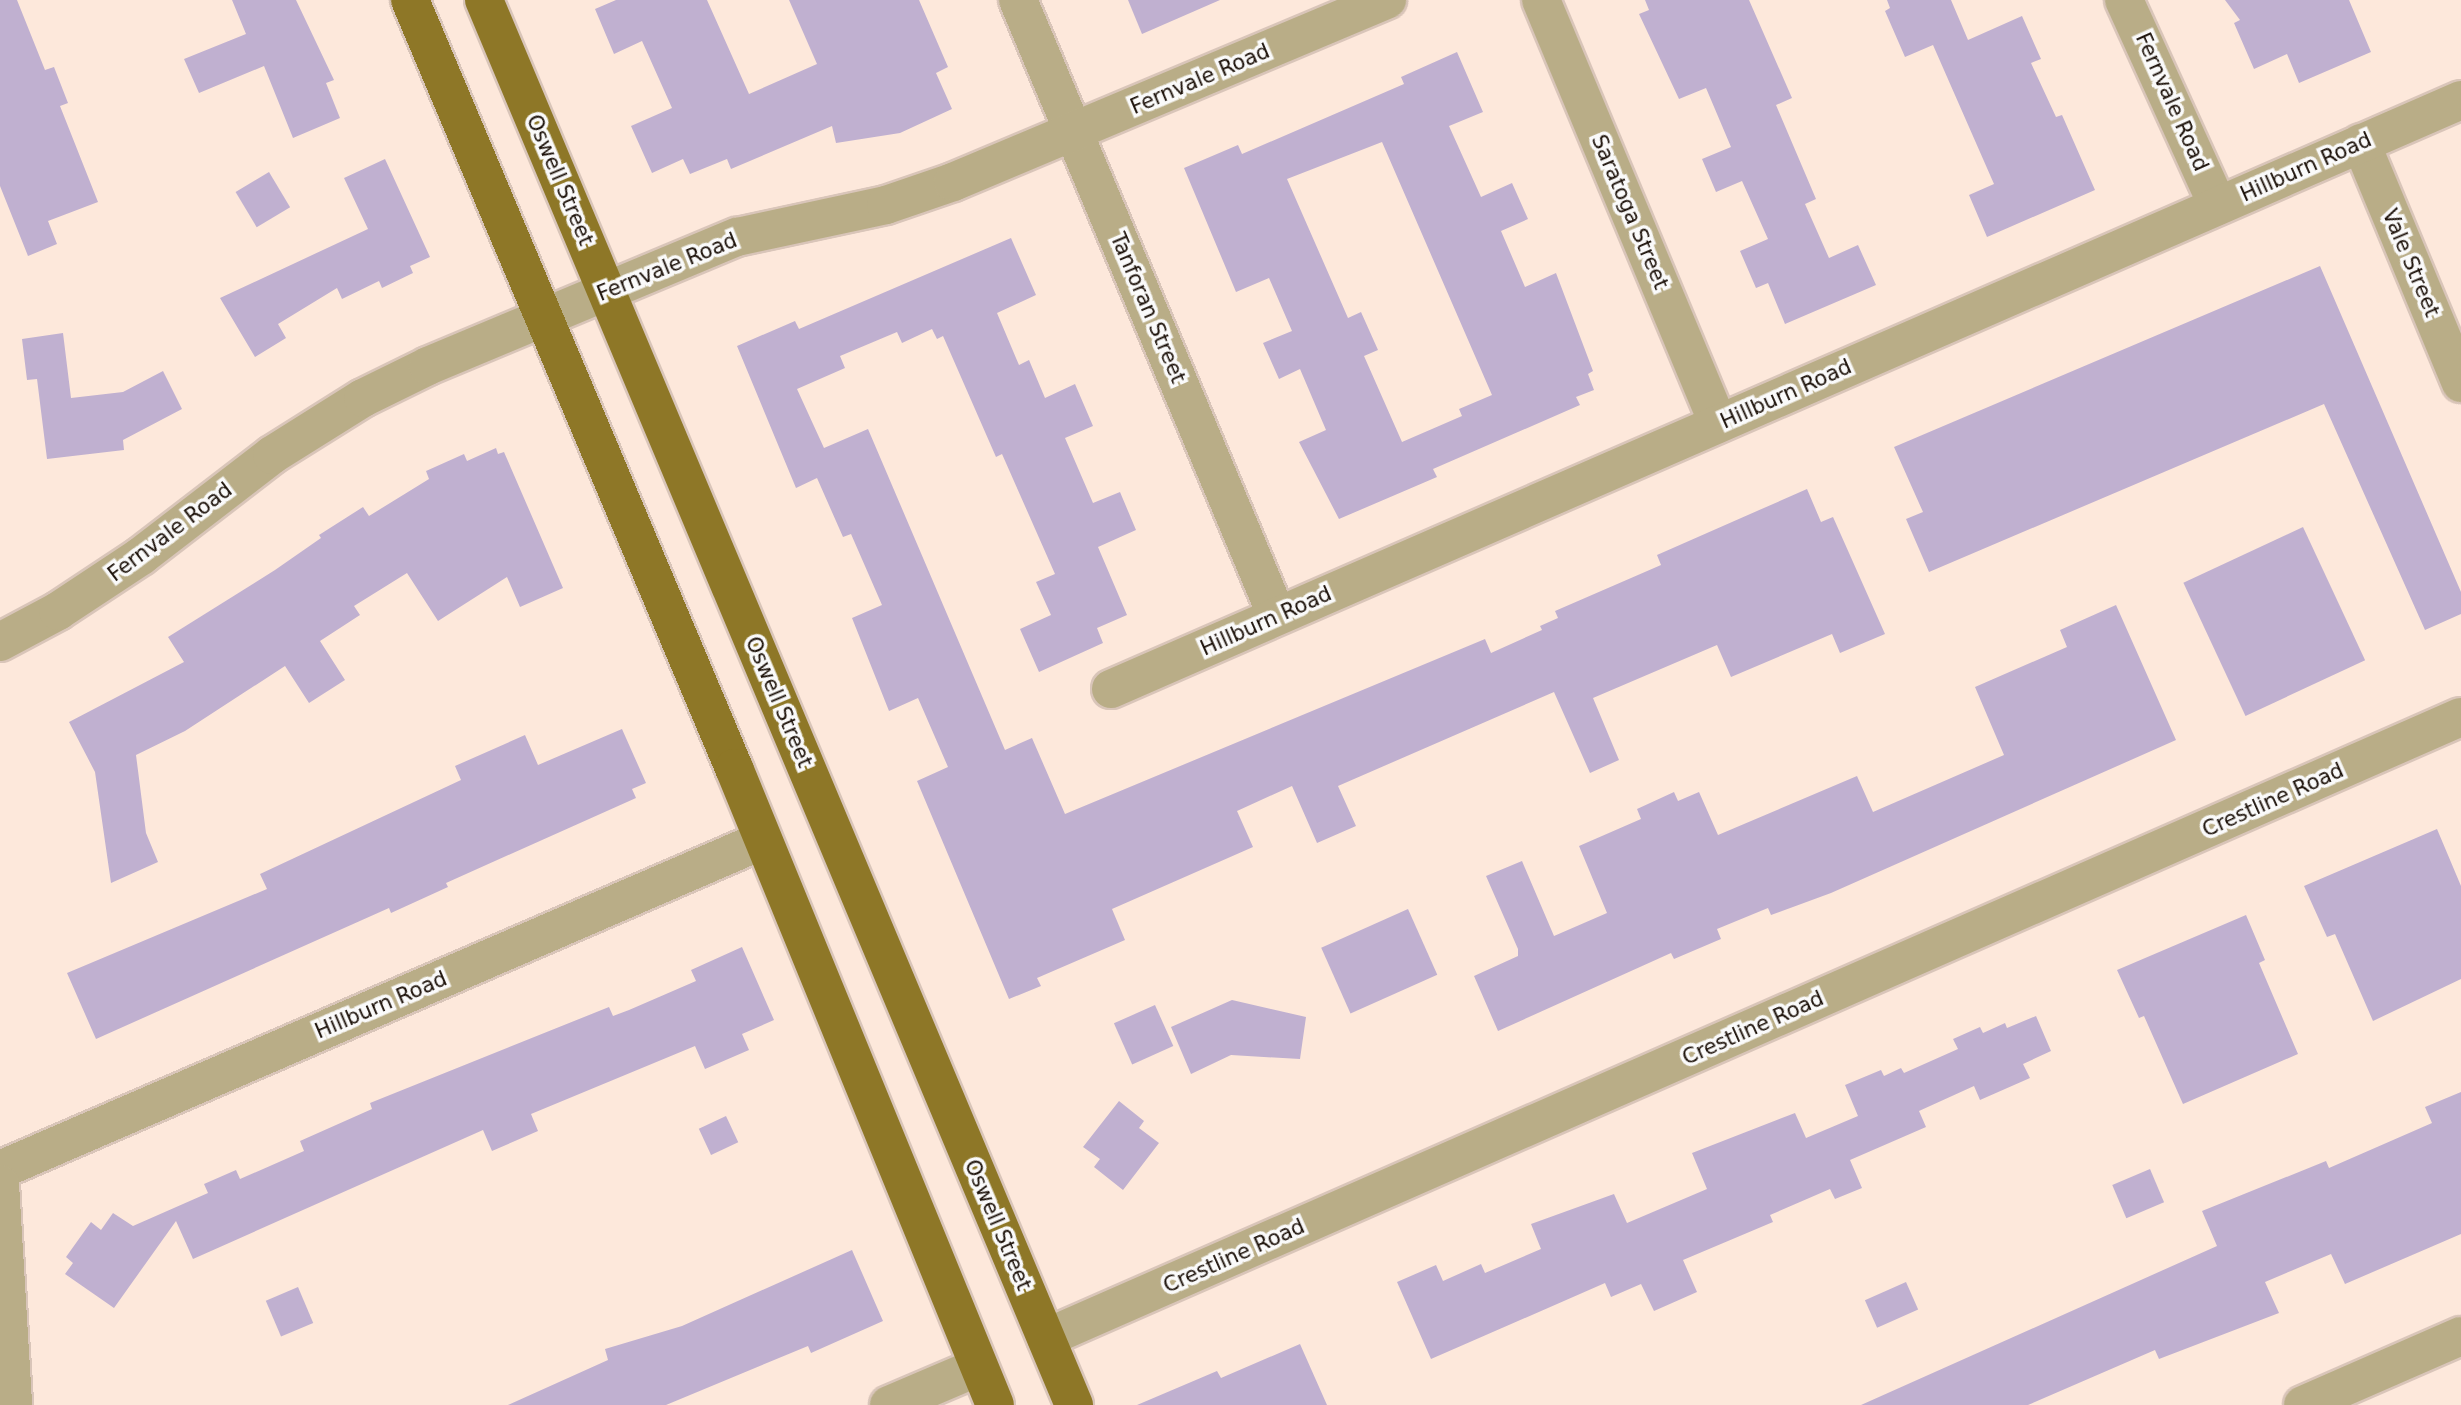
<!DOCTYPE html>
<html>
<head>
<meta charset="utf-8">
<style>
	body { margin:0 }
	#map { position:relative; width:2461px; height:1405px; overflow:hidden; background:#fde8db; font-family:"DejaVu Sans",sans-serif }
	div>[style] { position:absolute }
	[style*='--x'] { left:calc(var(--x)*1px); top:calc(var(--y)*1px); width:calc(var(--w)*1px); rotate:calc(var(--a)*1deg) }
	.building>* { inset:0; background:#c0b0d0; transform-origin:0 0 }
	.roads { filter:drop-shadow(2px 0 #d9c5b9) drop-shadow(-2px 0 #d9c5b9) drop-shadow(0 2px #d9c5b9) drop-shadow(0 -2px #d9c5b9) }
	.minor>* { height:38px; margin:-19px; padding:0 19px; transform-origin:19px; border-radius:19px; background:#b9ad87 }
	.major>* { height:38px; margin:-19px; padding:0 19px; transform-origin:19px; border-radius:19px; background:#8e7727 }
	span { translate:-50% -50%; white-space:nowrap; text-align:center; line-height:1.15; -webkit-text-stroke:7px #fafafa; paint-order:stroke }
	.street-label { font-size:21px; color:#1a0f07 }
</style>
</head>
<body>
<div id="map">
	<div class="building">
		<div style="clip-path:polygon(0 0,17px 0,45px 70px,54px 67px,68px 103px,60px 106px,98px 202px,48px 221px,57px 244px,28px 256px,0 186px)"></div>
		<div style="clip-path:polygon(232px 0,296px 0,334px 80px,326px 83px,340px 118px,293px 138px,264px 66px,199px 93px,184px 59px,246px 34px)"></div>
		<div style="clip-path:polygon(616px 0,707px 0,749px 94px,817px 64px,789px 0,919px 0,948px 67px,936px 73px,952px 109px,900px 133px,836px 143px,832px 126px,731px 169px,727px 159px,690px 174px,683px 159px,652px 173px,631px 126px,672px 108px,642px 41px,614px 54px,595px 9px)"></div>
		<div style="clip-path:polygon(1128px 0,1220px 0,1142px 34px)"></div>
		<div style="clip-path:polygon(1645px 0,1749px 0,1792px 98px,1776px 105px,1816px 199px,1805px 204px,1829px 258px,1858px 245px,1876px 285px,1785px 324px,1768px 283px,1756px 288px,1740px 251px,1768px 239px,1742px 181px,1716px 192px,1702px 159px,1731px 147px,1706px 88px,1679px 99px,1639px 14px,1649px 10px)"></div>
		<div style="clip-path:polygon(1887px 0,1951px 0,1968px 40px,2022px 16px,2041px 59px,2031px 63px,2056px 117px,2062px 115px,2095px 190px,1987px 237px,1969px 195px,1994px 184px,1933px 45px,1905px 57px,1885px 11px,1890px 8px)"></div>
		<div style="clip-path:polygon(2225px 0,2349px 0,2371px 52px,2299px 83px,2287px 54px,2254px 69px,2234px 23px,2240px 20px)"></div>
		<div style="clip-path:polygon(evenodd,1457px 52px,1483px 112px,1449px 126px,1481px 197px,1512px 183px,1528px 219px,1501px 231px,1525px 287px,1556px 273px,1593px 371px,1588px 374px,1594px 390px,1576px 397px,1580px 405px,1433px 469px,1437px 477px,1339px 519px,1299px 442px,1326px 430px,1300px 369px,1279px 379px,1263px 343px,1292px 331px,1269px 278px,1236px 292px,1184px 168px,1238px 145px,1242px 154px,1404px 84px,1401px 77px,1457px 52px,1382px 142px,1492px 395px,1459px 409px,1462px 416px,1402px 442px,1364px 356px,1378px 350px,1361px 312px,1348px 318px,1287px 179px,1382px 142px)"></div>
		<div style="clip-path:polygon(385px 159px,430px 257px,410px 266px,413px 273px,382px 288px,379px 281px,342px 299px,337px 288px,278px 324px,286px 338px,255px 357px,220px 298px,368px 229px,344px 178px)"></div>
		<div style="left:269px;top:172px;width:41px;height:39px;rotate:59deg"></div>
		<div style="clip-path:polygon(1011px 238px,1036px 295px,997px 313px,1019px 365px,1029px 360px,1045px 398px,1075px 384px,1093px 426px,1065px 438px,1093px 503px,1120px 492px,1136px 530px,1098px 547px,1127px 615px,1097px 628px,1103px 643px,1039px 672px,1020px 629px,1051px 615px,1036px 582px,1055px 574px,1002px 454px,996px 457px,943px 336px,937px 339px,932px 329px,902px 343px,897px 332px,840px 356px,845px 368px,797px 389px,824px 448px,868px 429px,1005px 750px,1032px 738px,1065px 814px,1485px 639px,1491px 653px,1542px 630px,1540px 626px,1558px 618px,1555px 611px,1661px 565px,1657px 555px,1807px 489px,1821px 522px,1833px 517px,1885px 634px,1840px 653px,1832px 634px,1731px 677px,1717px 645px,1593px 698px,1619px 760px,1590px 773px,1554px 692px,1338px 786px,1356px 826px,1317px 843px,1292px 786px,1237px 811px,1253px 847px,1112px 909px,1125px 940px,1037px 978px,1041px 986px,1009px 999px,917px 781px,948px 767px,918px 698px,889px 711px,852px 618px,882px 605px,851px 534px,843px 537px,817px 478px,796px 488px,737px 346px,795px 321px,799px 329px)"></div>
		<div style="clip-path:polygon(2320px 266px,2461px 592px,2461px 614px,2425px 630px,2324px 404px,1929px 572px,1906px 519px,1923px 512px,1894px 447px)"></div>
		<div style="clip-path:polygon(63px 333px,71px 398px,123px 392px,163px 371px,182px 409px,123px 440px,124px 450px,47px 459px,37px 379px,27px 380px,22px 339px)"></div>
		<div style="clip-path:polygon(496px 448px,498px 454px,504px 452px,563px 588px,520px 607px,507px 577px,438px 621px,407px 573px,354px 606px,360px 615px,320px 641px,345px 680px,309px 703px,285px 666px,185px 731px,136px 755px,146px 833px,158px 862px,111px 883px,95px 772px,69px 722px,184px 662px,168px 637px,275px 570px,321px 538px,319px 535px,363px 507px,369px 516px,429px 479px,426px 471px,464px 454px,467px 461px)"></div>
		<div style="left:2303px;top:527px;width:147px;height:132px;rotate:65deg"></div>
		<div style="clip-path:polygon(2116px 605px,2176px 740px,1831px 893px,1771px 915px,1768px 908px,1717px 929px,1721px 939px,1674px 959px,1671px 953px,1498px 1031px,1474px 976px,1518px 956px,1518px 949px,1486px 876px,1522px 861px,1554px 936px,1607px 913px,1579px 846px,1641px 819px,1637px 809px,1674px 792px,1678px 801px,1699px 792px,1718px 835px,1857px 776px,1873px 812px,2004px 755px,1975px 687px,2067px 647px,2060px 630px)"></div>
		<div style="clip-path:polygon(622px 729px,646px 783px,632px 789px,636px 798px,446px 883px,448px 887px,391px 913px,389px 908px,96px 1039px,67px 973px,267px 889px,260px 874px,461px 780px,455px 766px,525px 735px,538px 765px)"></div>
		<div style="clip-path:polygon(2437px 829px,2461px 886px,2461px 979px,2373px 1021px,2335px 934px,2327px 937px,2304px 886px)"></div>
		<div style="left:1408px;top:909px;width:72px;height:95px;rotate:66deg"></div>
		<div style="clip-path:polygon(2246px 915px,2265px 960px,2259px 963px,2298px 1054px,2183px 1104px,2144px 1016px,2139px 1018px,2117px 970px)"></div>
		<div style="clip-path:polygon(742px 947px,774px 1020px,742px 1034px,749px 1050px,705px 1069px,695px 1046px,531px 1114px,538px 1131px,492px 1151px,483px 1130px,193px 1259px,176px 1221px,114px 1308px,65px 1274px,73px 1263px,66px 1257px,91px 1222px,101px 1230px,113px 1213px,133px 1226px,208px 1193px,204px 1184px,236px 1170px,240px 1179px,304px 1151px,300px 1141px,372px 1109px,370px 1103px,609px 1007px,613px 1016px,629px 1010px,696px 981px,691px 970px)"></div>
		<div style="clip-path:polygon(1232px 1000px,1306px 1017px,1300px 1059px,1231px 1055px,1191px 1074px,1171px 1027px)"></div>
		<div style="left:1155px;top:1005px;width:45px;height:45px;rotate:66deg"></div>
		<div style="clip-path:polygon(2036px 1016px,2051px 1051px,2023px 1064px,2030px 1078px,1980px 1100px,1974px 1086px,1919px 1111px,1926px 1127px,1850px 1160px,1862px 1188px,1835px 1199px,1830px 1189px,1770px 1215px,1773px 1222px,1683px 1260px,1697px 1292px,1654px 1311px,1641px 1284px,1611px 1297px,1605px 1283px,1431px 1359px,1397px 1282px,1436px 1265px,1443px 1281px,1481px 1264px,1485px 1273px,1541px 1249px,1531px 1224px,1614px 1194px,1627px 1223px,1707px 1189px,1692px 1153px,1795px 1113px,1806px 1138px,1858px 1116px,1845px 1085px,1881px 1070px,1884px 1076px,1901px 1068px,1904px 1073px,1958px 1049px,1953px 1039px,1980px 1027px,1983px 1033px,2005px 1023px,2007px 1028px)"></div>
		<div style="clip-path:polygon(2461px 1092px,2461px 1234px,2345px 1284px,2331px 1254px,2265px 1282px,2279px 1313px,2159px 1359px,2155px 1350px,2028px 1405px,1861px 1405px,2217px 1246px,2202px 1211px,2326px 1161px,2329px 1168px,2432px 1123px,2425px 1107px)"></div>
		<div style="clip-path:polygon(1119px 1101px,1144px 1121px,1139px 1128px,1159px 1143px,1123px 1190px,1094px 1167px,1100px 1159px,1083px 1147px)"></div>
		<div style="left:726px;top:1116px;width:29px;height:30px;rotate:65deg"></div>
		<div style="left:2150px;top:1169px;width:36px;height:41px;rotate:67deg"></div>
		<div style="clip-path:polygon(852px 1250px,883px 1321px,811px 1353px,808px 1346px,666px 1405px,508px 1405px,608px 1360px,605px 1349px,682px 1326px)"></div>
		<div style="left:1906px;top:1282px;width:30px;height:45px;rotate:66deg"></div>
		<div style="left:298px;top:1287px;width:39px;height:35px;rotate:67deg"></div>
		<div style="clip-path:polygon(1300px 1344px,1327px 1405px,1137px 1405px,1217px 1371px,1221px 1378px)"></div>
	</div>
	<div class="roads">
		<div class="minor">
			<div style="--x:1018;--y:0;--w:668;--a:67.2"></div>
			<div style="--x:1541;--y:0;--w:459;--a:67.3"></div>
			<div style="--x:2124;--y:0;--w:226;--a:65.5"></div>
			<div style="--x:2361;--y:143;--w:260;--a:67.4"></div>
			<div style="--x:0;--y:642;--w:66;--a:-28.1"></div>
			<div style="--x:58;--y:611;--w:100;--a:-33.5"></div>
			<div style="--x:141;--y:556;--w:165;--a:-37.6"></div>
			<div style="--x:272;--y:455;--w:107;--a:-32.1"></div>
			<div style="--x:363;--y:398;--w:72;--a:-26.2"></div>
			<div style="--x:428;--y:366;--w:335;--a:-22.7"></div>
			<div style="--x:737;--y:237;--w:152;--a:-12.1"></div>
			<div style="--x:886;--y:205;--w:71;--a:-18.9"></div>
			<div style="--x:953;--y:182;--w:471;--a:-22.8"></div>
			<div style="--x:1111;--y:689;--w:1473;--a:-23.57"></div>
			<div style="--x:0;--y:1170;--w:831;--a:-23.39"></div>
			<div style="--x:0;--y:1184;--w:221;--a:86.6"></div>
			<div style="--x:1046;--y:1338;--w:1545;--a:-23.7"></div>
			<div style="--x:889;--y:1405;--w:97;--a:-23.1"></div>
			<div style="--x:2303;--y:1405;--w:172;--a:-23.6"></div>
		</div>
		<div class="major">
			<div style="--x:410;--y:0;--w:834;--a:67.13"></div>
			<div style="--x:734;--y:768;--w:688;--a:67.72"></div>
			<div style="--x:484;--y:0;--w:1524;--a:67.22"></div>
		</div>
	</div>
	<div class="street-label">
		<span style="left:1200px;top:79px;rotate:-23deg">Fernvale Road</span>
		<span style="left:2172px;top:102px;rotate:66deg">Fernvale Road</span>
		<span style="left:2306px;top:167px;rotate:-24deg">Hillburn Road</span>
		<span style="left:560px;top:180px;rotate:67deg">Oswell Street</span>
		<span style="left:1630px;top:212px;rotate:67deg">Saratoga Street</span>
		<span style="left:2411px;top:263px;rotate:67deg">Vale Street</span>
		<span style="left:667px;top:267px;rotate:-22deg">Fernvale Road</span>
		<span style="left:1148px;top:308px;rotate:67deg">Tanforan Street</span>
		<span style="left:1786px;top:394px;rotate:-24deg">Hillburn Road</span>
		<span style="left:170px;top:532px;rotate:-37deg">Fernvale Road</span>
		<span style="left:1266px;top:621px;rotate:-24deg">Hillburn Road</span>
		<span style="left:779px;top:702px;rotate:67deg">Oswell Street</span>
		<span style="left:2273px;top:800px;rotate:-24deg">Crestline Road</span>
		<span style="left:381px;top:1005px;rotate:-23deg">Hillburn Road</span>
		<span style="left:1753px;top:1028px;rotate:-24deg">Crestline Road</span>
		<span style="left:998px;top:1225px;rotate:67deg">Oswell Street</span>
		<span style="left:1234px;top:1256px;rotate:-24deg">Crestline Road</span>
	</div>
</div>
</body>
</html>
